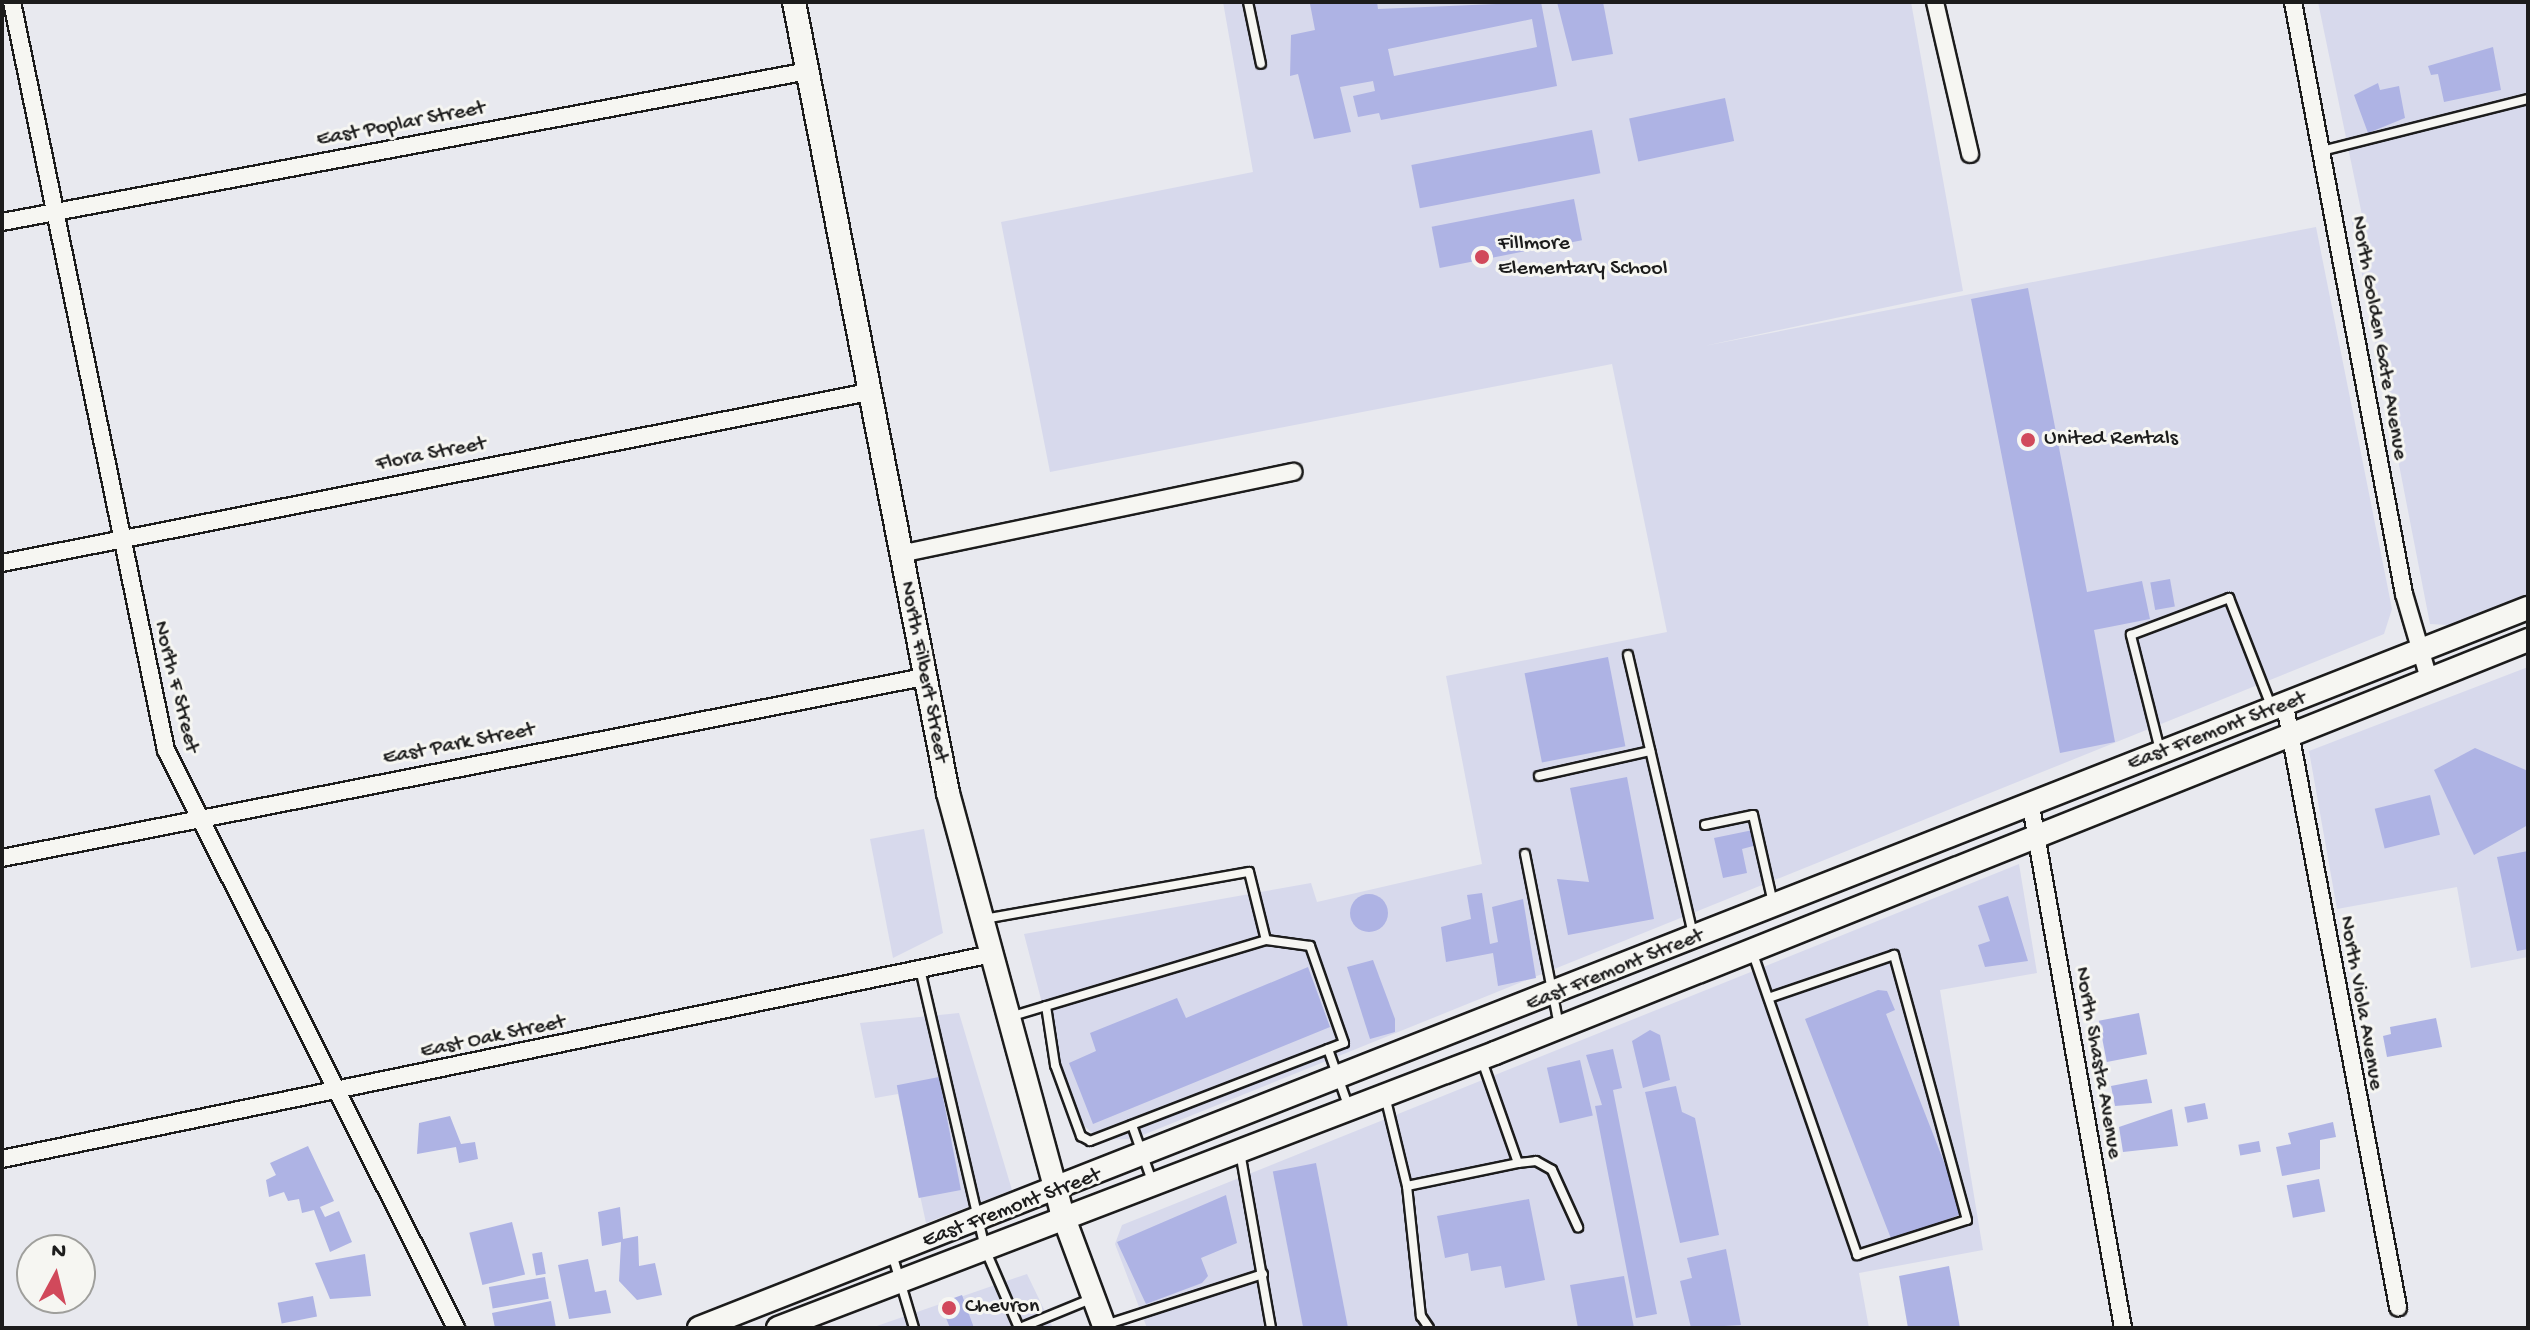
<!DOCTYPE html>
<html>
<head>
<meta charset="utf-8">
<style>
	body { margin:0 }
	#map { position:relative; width:2530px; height:1330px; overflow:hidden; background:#e8e9ef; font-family:"Gochi Hand",sans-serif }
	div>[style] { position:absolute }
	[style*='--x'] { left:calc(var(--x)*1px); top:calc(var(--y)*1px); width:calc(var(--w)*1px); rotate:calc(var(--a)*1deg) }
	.built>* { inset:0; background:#d7d9ec }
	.building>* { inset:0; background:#aeb3e4; transform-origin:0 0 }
	.round { border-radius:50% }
	.roads { filter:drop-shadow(2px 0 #1c1c1c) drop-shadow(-2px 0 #1c1c1c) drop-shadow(0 2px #1c1c1c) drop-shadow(0 -2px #1c1c1c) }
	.lane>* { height:8px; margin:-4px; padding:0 4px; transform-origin:4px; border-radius:4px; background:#f6f6f2 }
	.street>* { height:16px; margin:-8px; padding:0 8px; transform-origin:8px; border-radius:8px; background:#f6f6f2 }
	.secondary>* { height:22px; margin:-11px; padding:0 11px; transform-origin:11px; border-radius:11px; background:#f6f6f2 }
	.dots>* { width:22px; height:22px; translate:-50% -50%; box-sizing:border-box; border:4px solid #f6f6f2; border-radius:50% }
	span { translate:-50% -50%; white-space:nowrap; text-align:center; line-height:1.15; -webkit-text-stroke:6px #f6f6f2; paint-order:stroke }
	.street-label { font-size:22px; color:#1c1c1c }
	.poi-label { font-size:22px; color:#1c1c1c }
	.left { translate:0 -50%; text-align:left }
	.frame { position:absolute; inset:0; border:4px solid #1c1c1c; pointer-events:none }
	.north { position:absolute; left:16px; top:1234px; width:80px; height:80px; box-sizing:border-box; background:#f6f6f2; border:2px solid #9f9f9c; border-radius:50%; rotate:7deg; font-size:22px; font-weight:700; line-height:32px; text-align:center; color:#1c1c1c }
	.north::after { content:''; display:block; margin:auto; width:28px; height:36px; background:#d1495b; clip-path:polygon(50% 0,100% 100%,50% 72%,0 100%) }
</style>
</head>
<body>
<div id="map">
	<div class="built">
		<div style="clip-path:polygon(1223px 2px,1911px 2px,1963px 291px,1704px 346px,2316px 227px,2392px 609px,2384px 634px,1133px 1139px,1100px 1140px,1071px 1114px,1024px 934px,1311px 883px,1317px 902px,1482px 864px,1446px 676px,1667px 632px,1612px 364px,1050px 472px,1001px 222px,1253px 172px)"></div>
		<div style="clip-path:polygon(2318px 2px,2528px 2px,2528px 600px,2467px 626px,2430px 624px,2351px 218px,2362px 215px)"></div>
		<div style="clip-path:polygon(2528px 667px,2528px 957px,2471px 968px,2457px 887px,2337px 909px,2309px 751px)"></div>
		<div style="clip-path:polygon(924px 829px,943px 933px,893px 958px,870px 839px)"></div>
		<div style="clip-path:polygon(2019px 864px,2037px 973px,1940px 990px,1983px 1250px,1859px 1273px,1869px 1328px,1147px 1328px,1115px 1244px,1122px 1225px)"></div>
		<div style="clip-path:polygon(959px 1013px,1012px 1190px,926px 1223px,898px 1094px,875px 1098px,860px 1023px)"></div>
		<div style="clip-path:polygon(1027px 1274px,1053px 1328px,871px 1328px)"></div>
	</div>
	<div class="building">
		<div style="clip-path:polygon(evenodd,1377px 2px,1378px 9px,1541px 2px,1557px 86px,1381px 120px,1379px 113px,1358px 117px,1353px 96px,1375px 91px,1373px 81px,1340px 87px,1351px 132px,1314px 139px,1298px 74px,1290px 76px,1291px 35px,1315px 30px,1310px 4px,1377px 2px,1532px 19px,1537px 47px,1394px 76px,1388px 49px,1532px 19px)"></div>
		<div style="clip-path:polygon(1557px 2px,1603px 2px,1613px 54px,1572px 61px)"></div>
		<div style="clip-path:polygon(2493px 47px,2501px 90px,2444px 102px,2438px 74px,2431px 75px,2428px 66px)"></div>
		<div style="clip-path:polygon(2378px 83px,2380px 90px,2399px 86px,2405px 118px,2368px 133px,2354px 95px)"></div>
		<div style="left:1725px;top:98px;width:44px;height:98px;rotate:78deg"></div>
		<div style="left:1592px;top:130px;width:44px;height:184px;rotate:79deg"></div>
		<div style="left:1574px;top:199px;width:42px;height:145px;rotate:79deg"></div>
		<div style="clip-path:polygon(2028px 288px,2087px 592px,2142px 581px,2150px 619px,2094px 630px,2115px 742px,2060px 753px,1971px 299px)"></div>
		<div style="left:2170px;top:579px;width:28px;height:20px;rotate:80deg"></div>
		<div style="left:1608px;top:657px;width:91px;height:85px;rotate:79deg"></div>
		<div style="clip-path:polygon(2475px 748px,2528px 771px,2528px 825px,2474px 855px,2434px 770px)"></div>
		<div style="clip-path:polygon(1627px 777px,1654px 919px,1568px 935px,1557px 879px,1589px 882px,1570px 788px)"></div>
		<div style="left:2430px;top:795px;width:41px;height:57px;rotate:76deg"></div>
		<div style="clip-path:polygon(1753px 830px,1757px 845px,1742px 849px,1747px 873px,1723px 878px,1714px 838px)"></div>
		<div style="clip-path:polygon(2528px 851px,2528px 949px,2517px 951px,2497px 857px)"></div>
		<div style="clip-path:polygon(1482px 893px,1490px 944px,1498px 942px,1492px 907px,1523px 899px,1536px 978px,1498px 986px,1493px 953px,1446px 962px,1441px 927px,1471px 919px,1467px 895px)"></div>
		<div class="round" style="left:1350px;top:894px;width:38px;height:38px"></div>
		<div style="clip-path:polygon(2008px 896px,2028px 961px,1985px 967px,1978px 945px,1990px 941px,1978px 906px)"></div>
		<div style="clip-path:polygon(1373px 960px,1395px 1019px,1395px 1032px,1370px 1039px,1347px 967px)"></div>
		<div style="clip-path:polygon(1308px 967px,1330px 1027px,1093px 1124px,1069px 1063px,1096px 1051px,1090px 1033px,1177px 998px,1186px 1018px)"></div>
		<div style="clip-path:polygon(1878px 990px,1887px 991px,1895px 1010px,1886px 1014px,1964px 1213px,1892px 1241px,1805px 1019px)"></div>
		<div style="left:2139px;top:1013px;width:42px;height:41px;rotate:79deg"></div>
		<div style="clip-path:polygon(2436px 1018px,2442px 1047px,2387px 1057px,2383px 1036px,2391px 1034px,2390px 1027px)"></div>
		<div style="clip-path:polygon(1650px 1030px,1660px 1035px,1670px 1080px,1643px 1088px,1632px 1041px)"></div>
		<div style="clip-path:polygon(1613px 1049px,1622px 1088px,1613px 1090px,1657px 1314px,1636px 1318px,1595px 1106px,1602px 1105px,1586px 1055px)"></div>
		<div style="left:1580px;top:1060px;width:57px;height:34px;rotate:77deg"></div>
		<div style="left:939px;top:1077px;width:115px;height:43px;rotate:79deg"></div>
		<div style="clip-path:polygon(2147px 1079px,2152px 1103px,2115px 1106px,2111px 1086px)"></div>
		<div style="clip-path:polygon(1676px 1086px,1682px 1112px,1695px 1118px,1719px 1235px,1680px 1243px,1645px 1092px)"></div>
		<div style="left:2205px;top:1103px;width:16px;height:21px;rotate:79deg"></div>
		<div style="clip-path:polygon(2172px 1109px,2178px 1146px,2123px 1152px,2119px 1127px)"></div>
		<div style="clip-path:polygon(450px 1116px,461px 1144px,475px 1142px,478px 1159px,459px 1163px,456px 1147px,417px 1154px,419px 1123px)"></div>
		<div style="clip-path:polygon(2333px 1122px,2336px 1137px,2320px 1140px,2320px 1169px,2282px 1176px,2276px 1147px,2291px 1144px,2288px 1133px)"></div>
		<div style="left:2259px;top:1141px;width:11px;height:21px;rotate:80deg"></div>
		<div style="clip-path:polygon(308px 1146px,334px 1201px,320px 1207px,325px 1217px,339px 1211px,352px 1242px,330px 1252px,314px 1210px,302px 1213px,299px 1199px,288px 1201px,284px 1192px,269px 1197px,266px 1180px,276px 1175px,270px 1163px)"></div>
		<div style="left:1316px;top:1163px;width:168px;height:44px;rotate:79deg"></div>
		<div style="left:2319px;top:1179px;width:33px;height:33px;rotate:79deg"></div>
		<div style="clip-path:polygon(1226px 1195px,1237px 1243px,1201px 1258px,1208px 1276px,1202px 1283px,1146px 1304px,1117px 1242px)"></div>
		<div style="clip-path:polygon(1529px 1199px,1545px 1280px,1505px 1288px,1501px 1266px,1471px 1271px,1468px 1253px,1445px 1258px,1437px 1216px)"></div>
		<div style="clip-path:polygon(620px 1207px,623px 1239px,638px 1236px,639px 1266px,655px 1263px,662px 1295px,637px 1300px,619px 1281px,621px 1242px,602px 1246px,598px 1212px)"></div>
		<div style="left:512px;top:1222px;width:54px;height:44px;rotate:76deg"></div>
		<div style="clip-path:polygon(1726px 1249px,1741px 1325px,1691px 1328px,1680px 1281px,1692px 1278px,1687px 1258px)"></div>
		<div style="left:542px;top:1252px;width:22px;height:10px;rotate:80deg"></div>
		<div style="clip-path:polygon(365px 1254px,371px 1296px,330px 1299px,315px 1263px)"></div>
		<div style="clip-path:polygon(588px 1259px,595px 1292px,606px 1290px,611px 1313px,569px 1319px,558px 1265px)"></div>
		<div style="clip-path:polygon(1949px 1266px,1960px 1328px,1908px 1328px,1899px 1276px)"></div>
		<div style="clip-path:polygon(1624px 1276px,1634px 1328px,1578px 1328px,1570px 1285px)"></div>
		<div style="left:545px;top:1277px;width:22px;height:57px;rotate:80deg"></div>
		<div style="clip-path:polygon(962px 1295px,974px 1328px,950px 1328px,940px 1303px)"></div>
		<div style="left:313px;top:1296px;width:21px;height:36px;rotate:79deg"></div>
		<div style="clip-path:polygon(551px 1301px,556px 1328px,495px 1328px,492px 1313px)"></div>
	</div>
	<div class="roads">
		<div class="lane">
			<div style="--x:1248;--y:2;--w:63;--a:78.2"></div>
			<div style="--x:2322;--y:151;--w:212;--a:-14.2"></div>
			<div style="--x:1628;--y:655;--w:287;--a:76.9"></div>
			<div style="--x:2160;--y:750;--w:119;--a:-104.2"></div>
			<div style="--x:2131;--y:635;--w:105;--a:-20.7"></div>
			<div style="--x:2229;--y:598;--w:116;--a:68.7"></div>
			<div style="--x:1539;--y:776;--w:114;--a:-12.7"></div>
			<div style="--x:1705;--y:825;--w:49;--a:-11.8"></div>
			<div style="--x:1753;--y:815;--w:90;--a:77.2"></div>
			<div style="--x:1525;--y:854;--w:175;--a:78.8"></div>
			<div style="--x:984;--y:919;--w:269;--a:-10.1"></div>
			<div style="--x:1249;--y:872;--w:70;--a:76"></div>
			<div style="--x:1266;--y:940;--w:267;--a:163.3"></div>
			<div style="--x:1752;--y:951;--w:322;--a:70.9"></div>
			<div style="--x:1857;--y:1255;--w:115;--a:-17.7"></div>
			<div style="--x:1967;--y:1220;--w:275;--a:-105.4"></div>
			<div style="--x:1894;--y:955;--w:130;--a:161.1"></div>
			<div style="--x:920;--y:969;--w:287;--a:76.9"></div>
			<div style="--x:985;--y:1249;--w:86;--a:66.7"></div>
			<div style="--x:1046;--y:1006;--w:60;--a:81.3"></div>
			<div style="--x:1055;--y:1065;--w:76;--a:69.9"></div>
			<div style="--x:1081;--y:1136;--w:10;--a:29"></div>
			<div style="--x:1090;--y:1141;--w:272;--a:-21.1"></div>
			<div style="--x:1344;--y:1043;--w:103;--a:-109.3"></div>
			<div style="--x:1310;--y:946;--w:44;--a:-172.2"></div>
			<div style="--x:1328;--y:1049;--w:63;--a:70.4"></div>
			<div style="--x:1385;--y:1096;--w:93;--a:76.3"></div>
			<div style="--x:1407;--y:1186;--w:113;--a:-11.7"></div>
			<div style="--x:1518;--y:1163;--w:108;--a:-109.4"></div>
			<div style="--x:1132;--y:1125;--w:59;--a:70.3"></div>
			<div style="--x:1240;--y:1152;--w:179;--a:80"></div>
			<div style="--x:1518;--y:1163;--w:18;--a:-6"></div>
			<div style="--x:1536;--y:1161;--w:18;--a:29"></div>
			<div style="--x:1552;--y:1170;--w:63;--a:65.5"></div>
			<div style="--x:1407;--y:1186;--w:131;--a:83.9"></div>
			<div style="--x:1421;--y:1316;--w:14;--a:56"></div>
			<div style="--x:892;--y:1254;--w:77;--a:73.4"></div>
			<div style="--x:1105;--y:1325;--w:166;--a:-17.9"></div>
			<div style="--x:1020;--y:1328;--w:79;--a:-22.3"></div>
		</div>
		<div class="street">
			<div style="--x:12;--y:2;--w:764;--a:78.37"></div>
			<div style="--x:166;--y:750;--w:647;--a:63.36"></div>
			<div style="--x:1935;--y:2;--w:156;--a:77"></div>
			<div style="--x:2293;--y:2;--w:602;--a:79.38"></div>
			<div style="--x:2404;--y:594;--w:89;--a:73.6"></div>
			<div style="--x:2;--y:222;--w:820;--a:-10.61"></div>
			<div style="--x:900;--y:554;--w:402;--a:-11.8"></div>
			<div style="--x:2;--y:563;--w:884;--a:-11.16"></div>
			<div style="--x:2285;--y:706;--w:612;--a:79.35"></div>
			<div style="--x:2031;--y:806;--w:530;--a:80"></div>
			<div style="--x:2;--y:858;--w:940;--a:-11.11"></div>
			<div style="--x:2;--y:1159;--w:1011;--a:-11.7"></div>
		</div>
		<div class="secondary">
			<div style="--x:794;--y:2;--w:806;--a:78.98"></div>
			<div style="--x:948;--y:793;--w:432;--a:74.8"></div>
			<div style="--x:1061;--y:1210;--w:126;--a:69.6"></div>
			<div style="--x:699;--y:1328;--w:1966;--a:-21.49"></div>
			<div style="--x:778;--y:1328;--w:768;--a:-20.98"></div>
			<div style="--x:1495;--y:1053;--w:1113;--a:-21.79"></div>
		</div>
	</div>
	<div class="dots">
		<div style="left:1482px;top:257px;background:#d1495b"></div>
		<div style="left:2028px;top:440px;background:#d1495b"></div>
		<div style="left:949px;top:1308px;background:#d1495b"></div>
	</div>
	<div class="street-label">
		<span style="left:401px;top:125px;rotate:-11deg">East Poplar Street</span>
		<span style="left:2378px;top:338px;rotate:80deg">North Golden Gate Avenue</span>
		<span style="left:431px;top:455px;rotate:-11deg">Flora Street</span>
		<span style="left:923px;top:672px;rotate:79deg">North Filbert Street</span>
		<span style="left:175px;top:687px;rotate:76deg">North F Street</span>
		<span style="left:2217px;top:732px;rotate:-21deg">East Fremont Street</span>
		<span style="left:459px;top:745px;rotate:-11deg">East Park Street</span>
		<span style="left:1615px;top:971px;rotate:-22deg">East Fremont Street</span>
		<span style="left:2360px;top:1003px;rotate:80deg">North Viola Avenue</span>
		<span style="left:493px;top:1038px;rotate:-12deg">East Oak Street</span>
		<span style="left:2097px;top:1063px;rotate:80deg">North Shasta Avenue</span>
		<span style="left:1012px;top:1209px;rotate:-21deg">East Fremont Street</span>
	</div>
	<div class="poi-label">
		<span class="left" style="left:1498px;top:257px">Fillmore<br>Elementary School</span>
		<span class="left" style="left:2044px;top:440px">United Rentals</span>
		<span class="left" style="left:965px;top:1308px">Chevron</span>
	</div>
	<div class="frame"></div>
	<div class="north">N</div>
</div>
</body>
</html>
